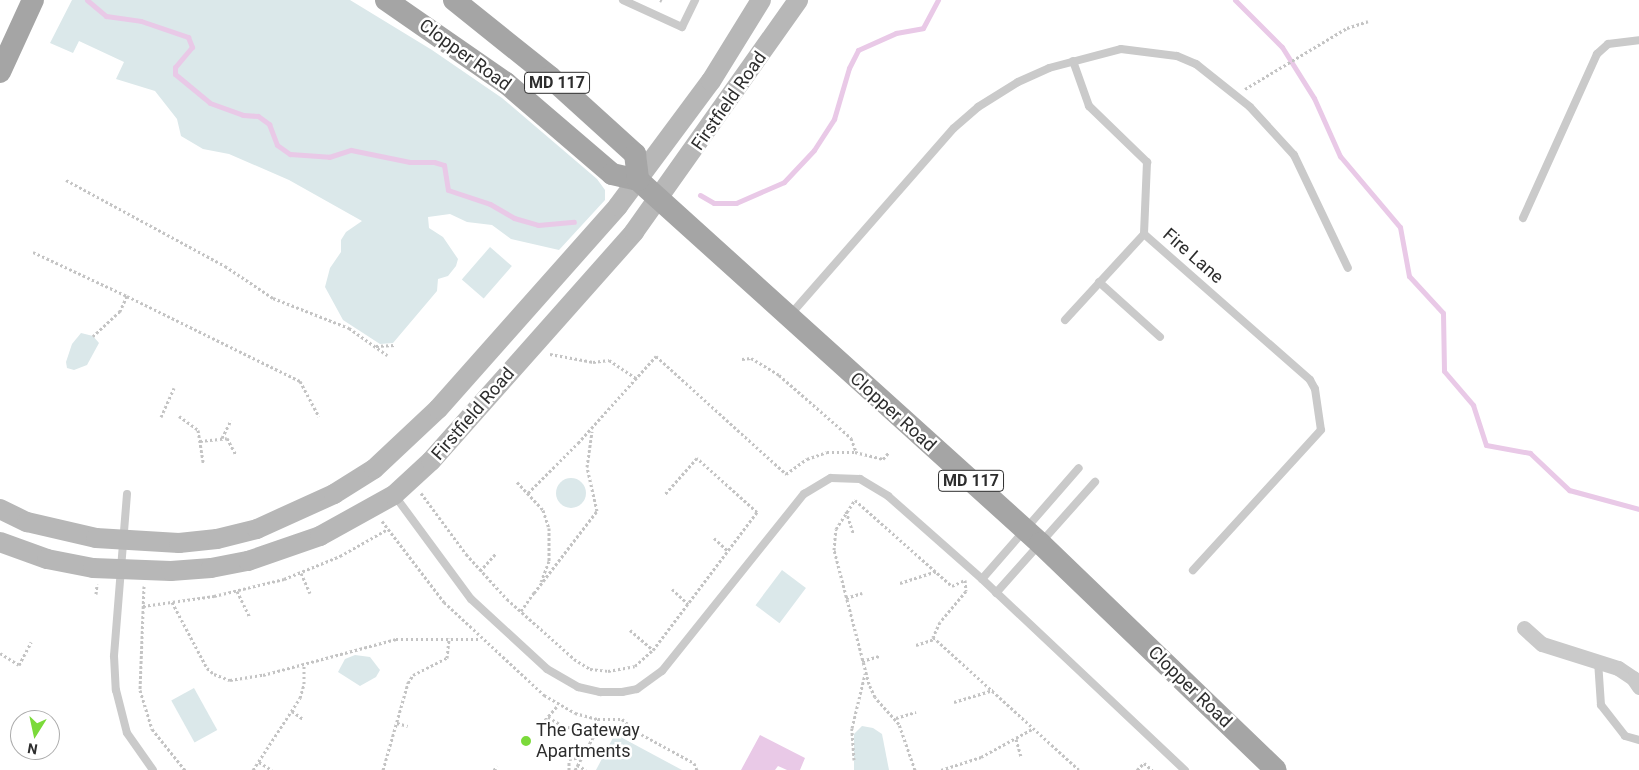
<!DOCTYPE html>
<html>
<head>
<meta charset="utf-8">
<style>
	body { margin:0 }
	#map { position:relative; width:1639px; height:770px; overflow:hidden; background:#fff; font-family:Roboto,sans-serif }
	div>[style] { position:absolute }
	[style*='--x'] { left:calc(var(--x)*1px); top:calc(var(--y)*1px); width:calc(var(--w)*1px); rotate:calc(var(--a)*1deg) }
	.green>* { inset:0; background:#dbe8ea; transform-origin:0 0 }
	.round { border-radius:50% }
	.water>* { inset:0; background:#e9c9e7 }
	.stream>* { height:5px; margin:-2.5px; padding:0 2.5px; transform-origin:2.5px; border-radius:2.5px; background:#e9c9e7 }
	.path>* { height:3px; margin-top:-1.5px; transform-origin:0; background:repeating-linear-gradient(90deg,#c4c4c4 0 2.5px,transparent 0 5px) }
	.lane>* { height:8px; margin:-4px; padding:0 4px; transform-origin:4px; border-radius:4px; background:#cacaca }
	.street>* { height:15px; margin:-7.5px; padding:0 7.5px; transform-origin:7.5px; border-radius:7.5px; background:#cacaca }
	.secondary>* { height:20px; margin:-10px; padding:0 10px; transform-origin:10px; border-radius:10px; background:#b7b7b7 }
	.primary>* { height:22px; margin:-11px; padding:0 11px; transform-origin:11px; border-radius:11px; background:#a5a5a5 }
	.dots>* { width:14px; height:14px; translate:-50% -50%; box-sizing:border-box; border:2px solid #fff; border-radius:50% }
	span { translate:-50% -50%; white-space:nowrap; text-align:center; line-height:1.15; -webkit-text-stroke:5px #fff; paint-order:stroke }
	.shield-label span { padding:1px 4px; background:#fff; border:1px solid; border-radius:4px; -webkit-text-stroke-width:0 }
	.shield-label { font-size:16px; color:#2d2d2d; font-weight:700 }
	.street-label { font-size:18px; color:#2d2d2d }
	.poi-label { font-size:18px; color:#2d2d2d }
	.left { translate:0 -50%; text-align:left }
	.north { position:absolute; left:10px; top:710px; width:50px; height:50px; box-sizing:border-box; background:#fff; border:1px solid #ababab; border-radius:50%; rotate:190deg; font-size:14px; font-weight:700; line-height:20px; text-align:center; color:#2d2d2d }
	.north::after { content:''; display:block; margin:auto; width:18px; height:22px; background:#7bda3a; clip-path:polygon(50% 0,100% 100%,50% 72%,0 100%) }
</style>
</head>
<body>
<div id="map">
	<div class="green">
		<div style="clip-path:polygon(72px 0,350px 0,432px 50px,502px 98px,597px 179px,605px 190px,605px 200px,559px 250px,511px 239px,492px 225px,467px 222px,450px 214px,428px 217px,429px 228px,443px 237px,458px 259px,456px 266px,448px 276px,438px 279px,437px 291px,393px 343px,380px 344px,343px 320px,325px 287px,330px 268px,341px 252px,341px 240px,346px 232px,362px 221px,289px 180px,229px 154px,203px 149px,181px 136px,177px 119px,155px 91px,116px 79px,124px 62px,79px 41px,73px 53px,50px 43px)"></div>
		<div style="left:490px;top:247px;width:29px;height:43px;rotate:41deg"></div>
		<div style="clip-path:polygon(81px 333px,93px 336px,99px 343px,87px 365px,74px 370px,67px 368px,66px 362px,72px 344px)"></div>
		<div class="round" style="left:556px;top:478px;width:30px;height:30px"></div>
		<div style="left:782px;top:570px;width:30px;height:44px;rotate:37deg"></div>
		<div style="clip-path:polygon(355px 655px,370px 657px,380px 670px,376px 677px,360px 686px,338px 672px,345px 659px)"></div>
		<div style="left:194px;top:688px;width:48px;height:26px;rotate:61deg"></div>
		<div style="clip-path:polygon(862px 726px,873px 728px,882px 734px,889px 770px,854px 770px,854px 734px)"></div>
		<div style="clip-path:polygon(615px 734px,682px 770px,596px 770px)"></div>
	</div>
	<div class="water">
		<div style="clip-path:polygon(760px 735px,805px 758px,800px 770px,787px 770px,778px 766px,775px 770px,741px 770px)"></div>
	</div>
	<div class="stream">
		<div style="--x:87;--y:0;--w:25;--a:40"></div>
		<div style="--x:106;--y:16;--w:35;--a:8"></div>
		<div style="--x:141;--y:21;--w:50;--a:18.8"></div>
		<div style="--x:188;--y:37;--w:11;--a:68"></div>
		<div style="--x:192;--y:47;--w:26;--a:130"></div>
		<div style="--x:175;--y:67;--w:7;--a:90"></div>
		<div style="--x:175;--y:74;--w:45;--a:39.6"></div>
		<div style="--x:210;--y:103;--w:35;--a:20"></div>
		<div style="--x:243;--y:115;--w:15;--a:4"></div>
		<div style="--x:258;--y:116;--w:14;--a:36"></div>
		<div style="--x:269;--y:124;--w:22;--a:69"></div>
		<div style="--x:277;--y:145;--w:16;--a:35"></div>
		<div style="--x:290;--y:154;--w:39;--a:4"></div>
		<div style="--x:329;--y:157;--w:23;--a:-18"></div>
		<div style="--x:351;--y:150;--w:60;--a:11.5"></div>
		<div style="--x:410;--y:162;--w:24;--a:0"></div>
		<div style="--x:434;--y:162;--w:10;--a:17"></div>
		<div style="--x:444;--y:165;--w:25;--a:81"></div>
		<div style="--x:448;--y:190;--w:44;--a:18.4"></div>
		<div style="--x:490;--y:204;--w:28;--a:30"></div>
		<div style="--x:514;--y:218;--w:25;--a:16"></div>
		<div style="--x:538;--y:225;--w:36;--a:-5"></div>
		<div style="--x:1235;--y:0;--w:66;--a:45"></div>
		<div style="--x:1282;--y:47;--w:60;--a:57.9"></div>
		<div style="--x:1314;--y:98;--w:64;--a:65.9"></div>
		<div style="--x:1340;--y:156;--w:93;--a:49.8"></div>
		<div style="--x:1400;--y:227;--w:50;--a:79.6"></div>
		<div style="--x:1409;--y:276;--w:50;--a:47.4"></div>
		<div style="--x:1443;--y:313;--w:58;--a:89"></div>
		<div style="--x:1444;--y:371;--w:45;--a:49.5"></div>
		<div style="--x:1473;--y:405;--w:42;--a:72"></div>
		<div style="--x:1486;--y:445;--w:45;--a:10.3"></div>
		<div style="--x:1530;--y:453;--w:54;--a:43.5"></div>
		<div style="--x:1569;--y:490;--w:73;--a:15.2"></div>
		<div style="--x:700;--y:195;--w:16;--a:30"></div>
		<div style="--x:714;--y:203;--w:22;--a:0"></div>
		<div style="--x:736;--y:203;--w:52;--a:-23.6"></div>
		<div style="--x:784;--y:182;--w:44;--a:-46.8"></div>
		<div style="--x:814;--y:150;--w:37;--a:-57"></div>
		<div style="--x:834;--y:119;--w:53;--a:-73.6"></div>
		<div style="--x:849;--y:68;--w:20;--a:-63"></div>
		<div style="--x:858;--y:50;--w:42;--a:-24.1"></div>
		<div style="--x:896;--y:33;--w:27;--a:-10"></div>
		<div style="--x:923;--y:28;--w:32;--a:-62"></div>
	</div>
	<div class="path">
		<div style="--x:660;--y:0;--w:2;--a:27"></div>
		<div style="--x:1245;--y:89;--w:119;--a:-30.9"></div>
		<div style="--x:1347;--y:28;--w:22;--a:-18"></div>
		<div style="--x:66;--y:180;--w:181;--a:28.4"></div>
		<div style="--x:225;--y:266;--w:58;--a:33.7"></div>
		<div style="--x:273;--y:298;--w:82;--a:21.5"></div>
		<div style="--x:349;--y:328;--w:47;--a:35.4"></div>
		<div style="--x:33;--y:252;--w:104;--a:25.1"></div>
		<div style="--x:127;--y:296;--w:17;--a:115"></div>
		<div style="--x:120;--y:311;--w:37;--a:137"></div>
		<div style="--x:127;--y:296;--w:193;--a:26.2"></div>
		<div style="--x:300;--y:381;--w:40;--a:62"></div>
		<div style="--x:376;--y:346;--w:19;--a:-3"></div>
		<div style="--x:550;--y:354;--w:44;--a:10.5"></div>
		<div style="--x:593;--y:362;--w:16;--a:-7"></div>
		<div style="--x:609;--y:360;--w:34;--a:34"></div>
		<div style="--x:742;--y:359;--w:9;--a:-6"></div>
		<div style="--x:751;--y:358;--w:33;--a:31"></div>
		<div style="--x:779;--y:375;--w:96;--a:41.2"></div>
		<div style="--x:851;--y:438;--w:15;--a:70"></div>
		<div style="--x:179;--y:416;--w:24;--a:36"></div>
		<div style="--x:198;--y:430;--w:33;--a:81"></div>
		<div style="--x:161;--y:417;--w:32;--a:-66"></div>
		<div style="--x:222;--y:438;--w:20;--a:-63"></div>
		<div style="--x:200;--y:441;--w:27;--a:-6"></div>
		<div style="--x:227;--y:438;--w:19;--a:62"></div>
		<div style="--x:517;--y:482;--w:38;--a:47"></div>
		<div style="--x:543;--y:510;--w:19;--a:72"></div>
		<div style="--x:549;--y:528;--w:33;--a:90"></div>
		<div style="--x:549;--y:561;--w:22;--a:111"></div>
		<div style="--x:421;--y:493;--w:76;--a:53.6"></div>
		<div style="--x:466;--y:554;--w:61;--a:47.7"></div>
		<div style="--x:507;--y:599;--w:90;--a:41.8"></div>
		<div style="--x:574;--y:659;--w:19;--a:32"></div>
		<div style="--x:590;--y:669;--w:18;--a:6"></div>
		<div style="--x:608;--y:671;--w:27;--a:-10"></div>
		<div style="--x:635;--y:666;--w:24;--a:-42"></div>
		<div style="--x:653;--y:650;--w:173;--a:-53"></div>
		<div style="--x:757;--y:512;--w:81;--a:-138"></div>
		<div style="--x:697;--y:458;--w:48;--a:131.6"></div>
		<div style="--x:528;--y:493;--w:71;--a:-45"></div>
		<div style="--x:578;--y:443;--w:117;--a:-48.1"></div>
		<div style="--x:656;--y:356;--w:176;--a:42.2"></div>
		<div style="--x:786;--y:474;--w:26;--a:-36"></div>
		<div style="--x:807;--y:459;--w:21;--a:-19"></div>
		<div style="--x:827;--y:452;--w:28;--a:0"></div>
		<div style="--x:855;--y:452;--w:29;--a:14"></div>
		<div style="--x:883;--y:459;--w:9;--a:-49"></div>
		<div style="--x:846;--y:511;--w:23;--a:72"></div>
		<div style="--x:382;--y:521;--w:102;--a:52.6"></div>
		<div style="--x:444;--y:602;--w:137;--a:42.9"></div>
		<div style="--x:544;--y:695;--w:36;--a:30"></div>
		<div style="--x:575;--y:713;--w:24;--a:15"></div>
		<div style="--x:598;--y:719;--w:24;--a:0"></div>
		<div style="--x:622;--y:719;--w:20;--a:41"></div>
		<div style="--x:637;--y:732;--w:65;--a:28.5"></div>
		<div style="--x:694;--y:763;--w:8;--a:67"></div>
		<div style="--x:714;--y:538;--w:19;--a:43"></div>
		<div style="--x:480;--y:571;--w:24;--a:-48"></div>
		<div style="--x:301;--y:573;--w:22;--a:66"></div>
		<div style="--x:900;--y:583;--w:38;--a:-18"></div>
		<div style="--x:144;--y:586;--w:104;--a:92.2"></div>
		<div style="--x:140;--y:690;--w:41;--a:72.9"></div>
		<div style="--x:152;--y:729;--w:53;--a:51.2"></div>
		<div style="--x:672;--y:589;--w:22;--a:43"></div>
		<div style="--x:237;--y:591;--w:28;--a:64"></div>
		<div style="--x:534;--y:593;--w:103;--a:-52.5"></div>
		<div style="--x:597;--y:511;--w:45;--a:-102.8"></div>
		<div style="--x:587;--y:467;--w:36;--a:-82"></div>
		<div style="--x:96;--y:594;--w:10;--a:-84"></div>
		<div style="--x:846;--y:598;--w:17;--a:-17"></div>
		<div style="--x:172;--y:602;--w:75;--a:62.1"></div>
		<div style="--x:207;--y:668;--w:9;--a:41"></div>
		<div style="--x:214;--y:674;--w:17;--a:21"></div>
		<div style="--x:230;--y:680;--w:33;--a:-9"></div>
		<div style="--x:263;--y:675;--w:138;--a:-15.1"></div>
		<div style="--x:396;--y:639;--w:85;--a:0"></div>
		<div style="--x:143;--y:606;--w:72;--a:-8"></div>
		<div style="--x:214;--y:596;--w:72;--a:-13.7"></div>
		<div style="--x:284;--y:579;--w:61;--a:-22.3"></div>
		<div style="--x:340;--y:556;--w:55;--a:-29.4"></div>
		<div style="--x:521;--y:611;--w:24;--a:-55"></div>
		<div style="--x:630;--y:630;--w:30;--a:41"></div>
		<div style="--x:916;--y:645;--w:20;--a:-18"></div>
		<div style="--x:0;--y:653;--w:22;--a:32"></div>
		<div style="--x:19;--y:665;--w:26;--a:-62"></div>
		<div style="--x:862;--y:661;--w:18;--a:-16"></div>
		<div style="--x:954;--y:702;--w:41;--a:-17.1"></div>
		<div style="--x:292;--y:711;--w:14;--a:36"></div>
		<div style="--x:548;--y:717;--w:17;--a:31"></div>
		<div style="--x:563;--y:726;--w:33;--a:12"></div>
		<div style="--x:896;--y:718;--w:21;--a:-17"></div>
		<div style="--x:545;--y:720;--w:20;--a:-49"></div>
		<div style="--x:397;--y:723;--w:11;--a:15"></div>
		<div style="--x:1016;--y:739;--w:18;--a:74"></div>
		<div style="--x:854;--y:760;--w:32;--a:-94"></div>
		<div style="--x:852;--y:728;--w:56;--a:-76.5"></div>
		<div style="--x:259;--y:762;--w:15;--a:32"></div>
		<div style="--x:577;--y:765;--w:10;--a:29"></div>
		<div style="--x:253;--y:770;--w:86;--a:-56.9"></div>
		<div style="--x:300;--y:698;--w:15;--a:-74"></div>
		<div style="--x:304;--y:684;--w:19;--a:-90"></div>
		<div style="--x:383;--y:770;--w:91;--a:-74"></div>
		<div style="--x:408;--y:683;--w:9;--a:-58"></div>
		<div style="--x:413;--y:675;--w:38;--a:-27"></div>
		<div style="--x:447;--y:658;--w:20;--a:-84"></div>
		<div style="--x:494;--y:770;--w:5;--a:-53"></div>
		<div style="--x:569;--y:770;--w:11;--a:-90"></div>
		<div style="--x:569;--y:759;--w:13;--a:-9"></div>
		<div style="--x:575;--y:770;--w:46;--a:-61.2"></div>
		<div style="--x:597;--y:730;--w:11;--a:-85"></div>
		<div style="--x:915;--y:770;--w:49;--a:-109.2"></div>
		<div style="--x:899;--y:724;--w:36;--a:-132"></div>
		<div style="--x:875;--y:697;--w:14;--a:-115"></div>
		<div style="--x:869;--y:684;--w:138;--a:-104.6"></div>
		<div style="--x:834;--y:550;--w:21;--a:-85"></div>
		<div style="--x:836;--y:529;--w:35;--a:-57"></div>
		<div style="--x:855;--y:500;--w:130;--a:41.6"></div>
		<div style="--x:952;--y:586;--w:14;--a:-25"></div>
		<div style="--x:965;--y:580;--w:11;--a:85"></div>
		<div style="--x:966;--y:591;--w:40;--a:130"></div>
		<div style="--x:940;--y:622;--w:17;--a:115"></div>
		<div style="--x:933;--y:637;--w:197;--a:42.3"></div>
		<div style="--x:941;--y:770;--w:42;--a:-18"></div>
		<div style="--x:981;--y:757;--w:60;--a:-28.7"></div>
		<div style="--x:1137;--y:770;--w:10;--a:-45"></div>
		<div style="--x:1144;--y:763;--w:11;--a:41"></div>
	</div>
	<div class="lane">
		<div style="--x:623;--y:0;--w:65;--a:24.6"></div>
		<div style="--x:682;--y:27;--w:30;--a:-64"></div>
		<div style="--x:1073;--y:61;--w:48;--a:70.4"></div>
		<div style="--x:1089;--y:106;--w:81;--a:44"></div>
		<div style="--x:1147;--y:162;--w:72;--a:92.4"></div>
		<div style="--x:1144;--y:234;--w:221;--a:41.3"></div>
		<div style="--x:1310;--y:380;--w:10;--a:61"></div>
		<div style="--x:1315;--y:389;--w:41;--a:81.7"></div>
		<div style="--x:1321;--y:430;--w:190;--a:132.4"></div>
		<div style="--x:1523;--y:218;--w:180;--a:-65.7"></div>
		<div style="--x:1597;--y:54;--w:15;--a:-42"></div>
		<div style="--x:1608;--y:44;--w:31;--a:-7"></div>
		<div style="--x:1099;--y:282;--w:82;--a:42"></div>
		<div style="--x:791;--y:314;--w:247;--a:-48.8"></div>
		<div style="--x:954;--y:128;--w:32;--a:-41"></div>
		<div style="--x:978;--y:107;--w:47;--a:-32"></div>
		<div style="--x:1018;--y:82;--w:34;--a:-24"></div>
		<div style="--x:1049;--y:68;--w:74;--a:-14.8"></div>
		<div style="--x:1121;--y:49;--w:56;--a:7.1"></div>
		<div style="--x:1177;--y:56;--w:21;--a:23"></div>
		<div style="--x:1196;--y:64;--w:69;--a:38.5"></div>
		<div style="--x:1250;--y:107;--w:65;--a:47.5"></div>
		<div style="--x:1294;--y:155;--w:125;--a:64.5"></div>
		<div style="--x:1065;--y:320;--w:117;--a:-47.4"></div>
		<div style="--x:127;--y:494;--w:163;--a:94.6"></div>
		<div style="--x:114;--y:656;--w:34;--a:87"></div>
		<div style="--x:116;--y:690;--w:44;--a:75.7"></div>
		<div style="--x:127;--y:733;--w:45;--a:54.9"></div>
		<div style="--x:395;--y:496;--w:128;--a:53.6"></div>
		<div style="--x:471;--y:599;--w:103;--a:42.6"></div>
		<div style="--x:547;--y:669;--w:36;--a:30"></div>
		<div style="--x:578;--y:687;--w:23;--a:13"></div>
		<div style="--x:600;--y:692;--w:22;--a:0"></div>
		<div style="--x:622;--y:692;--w:15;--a:-11"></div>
		<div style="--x:637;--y:689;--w:31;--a:-36"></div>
		<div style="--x:662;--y:671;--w:227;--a:-51.3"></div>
		<div style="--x:804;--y:494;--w:31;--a:-31"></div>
		<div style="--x:831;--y:478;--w:29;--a:2"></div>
		<div style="--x:860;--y:479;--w:33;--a:31"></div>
		<div style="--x:888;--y:496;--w:125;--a:41.4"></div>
		<div style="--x:982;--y:579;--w:279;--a:43.3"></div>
		<div style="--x:982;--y:579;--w:147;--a:-48.9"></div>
		<div style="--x:996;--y:593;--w:149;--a:-48.3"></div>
		<div style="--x:1598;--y:661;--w:44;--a:86.1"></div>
		<div style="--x:1601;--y:705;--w:39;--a:52"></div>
		<div style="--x:1625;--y:736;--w:15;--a:16"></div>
	</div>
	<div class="street">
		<div style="--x:1524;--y:628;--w:24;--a:42"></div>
		<div style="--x:1542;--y:644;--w:80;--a:17.5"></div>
		<div style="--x:1618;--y:668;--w:18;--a:34"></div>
		<div style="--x:1633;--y:678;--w:11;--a:56"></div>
	</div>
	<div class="secondary">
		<div style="--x:0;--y:509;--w:30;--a:26"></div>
		<div style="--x:27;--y:522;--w:71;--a:13.1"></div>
		<div style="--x:96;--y:538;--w:83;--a:3.4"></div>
		<div style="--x:179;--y:543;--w:38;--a:-6"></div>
		<div style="--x:217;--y:539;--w:41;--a:-14"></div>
		<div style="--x:257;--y:529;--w:85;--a:-24.4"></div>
		<div style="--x:334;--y:494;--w:47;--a:-32"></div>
		<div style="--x:374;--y:469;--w:88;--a:-43.2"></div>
		<div style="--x:438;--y:409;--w:271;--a:-48.4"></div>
		<div style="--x:618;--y:206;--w:156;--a:-53.4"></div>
		<div style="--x:711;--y:81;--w:95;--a:-58.3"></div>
		<div style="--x:0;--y:542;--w:50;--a:19.9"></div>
		<div style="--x:47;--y:559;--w:47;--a:11.1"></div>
		<div style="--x:93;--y:568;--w:78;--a:2.2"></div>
		<div style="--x:171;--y:571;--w:40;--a:-4.3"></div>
		<div style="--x:211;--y:568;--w:38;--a:-11"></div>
		<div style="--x:248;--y:561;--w:76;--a:-19.1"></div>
		<div style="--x:320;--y:536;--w:85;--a:-29"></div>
		<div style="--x:394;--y:495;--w:50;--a:-42.6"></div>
		<div style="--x:431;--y:461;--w:306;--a:-48.4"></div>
		<div style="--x:634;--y:232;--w:284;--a:-54.7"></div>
	</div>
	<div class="primary">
		<div style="--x:386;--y:0;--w:146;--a:34.7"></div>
		<div style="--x:506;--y:83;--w:140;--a:40.6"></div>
		<div style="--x:612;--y:174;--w:27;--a:13"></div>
		<div style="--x:638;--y:180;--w:542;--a:42.08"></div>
		<div style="--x:1040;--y:543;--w:327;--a:43.9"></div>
		<div style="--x:454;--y:0;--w:123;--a:38.7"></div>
		<div style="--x:550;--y:77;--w:115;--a:42.2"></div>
		<div style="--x:635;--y:154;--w:26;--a:83"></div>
		<div style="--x:0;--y:72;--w:79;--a:-65.4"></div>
	</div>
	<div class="dots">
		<div style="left:526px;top:741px;background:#7bda3a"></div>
	</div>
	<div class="shield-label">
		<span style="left:557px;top:83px">MD 117</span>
		<span style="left:971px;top:481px">MD 117</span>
	</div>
	<div class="street-label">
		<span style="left:465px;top:55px;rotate:36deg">Clopper Road</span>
		<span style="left:729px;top:101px;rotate:-55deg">Firstfield Road</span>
		<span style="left:1193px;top:256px;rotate:41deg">Fire Lane</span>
		<span style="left:893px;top:412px;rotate:42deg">Clopper Road</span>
		<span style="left:473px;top:414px;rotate:-49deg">Firstfield Road</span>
		<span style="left:1190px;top:687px;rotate:44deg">Clopper Road</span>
	</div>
	<div class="poi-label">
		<span class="left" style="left:536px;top:741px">The Gateway<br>Apartments</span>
	</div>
	<div class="north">N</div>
</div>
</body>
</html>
